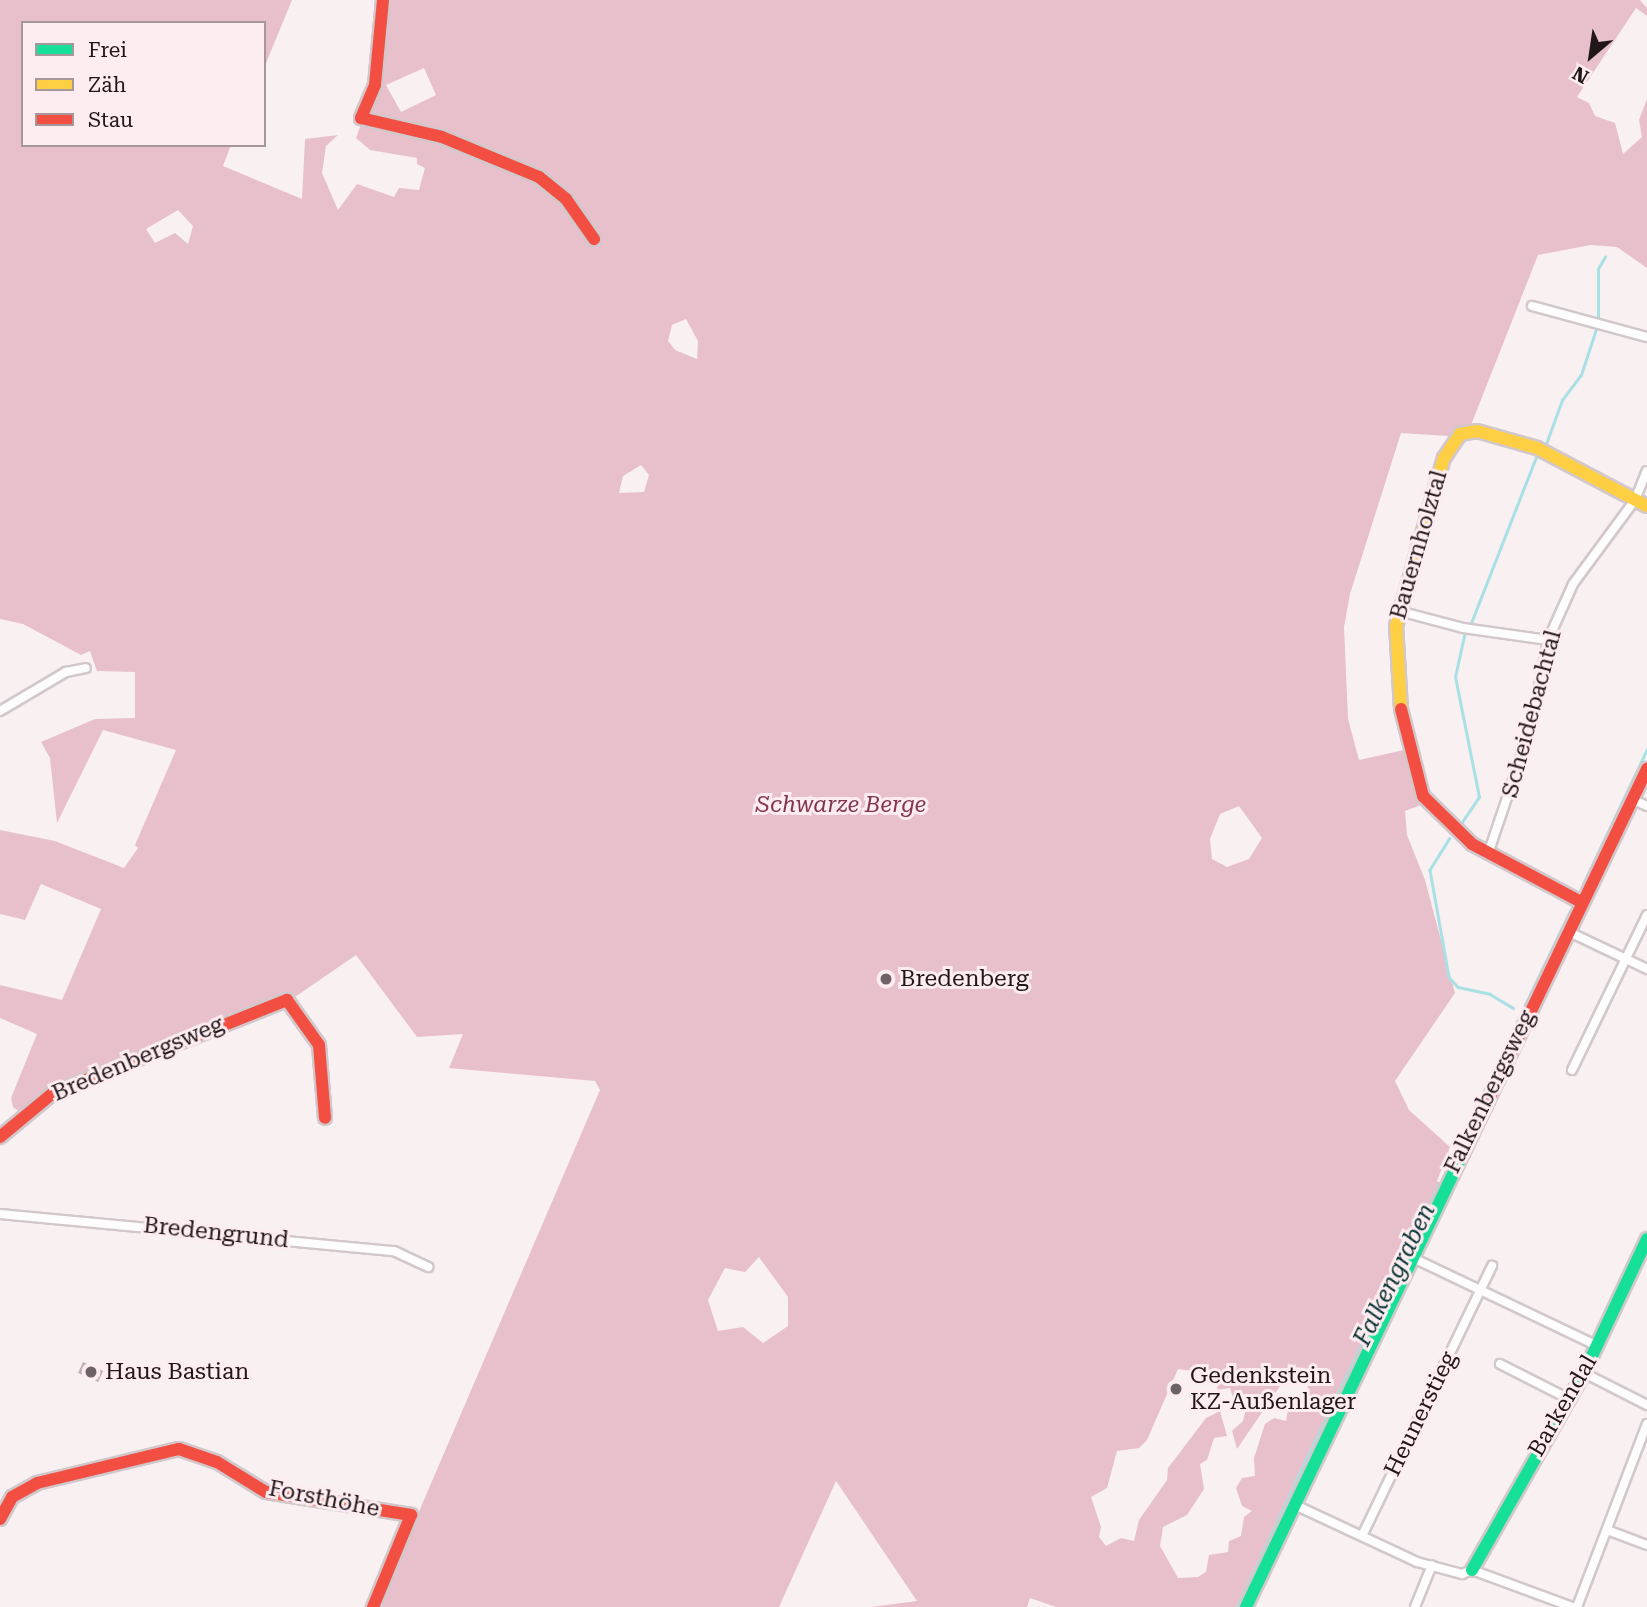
<!DOCTYPE html>
<html>
<head>
<meta charset="utf-8">
<style>
	body { margin:0 }
	#map { position:relative; width:1647px; height:1607px; overflow:hidden; background:#f9f0f2; font-family:"Roboto Serif",serif }
	div>[style] { position:absolute }
	[style*='--x'] { left:calc(var(--x)*1px); top:calc(var(--y)*1px); width:calc(var(--w)*1px); rotate:calc(var(--a)*1deg) }
	.forest>* { inset:0; background:#e8c0cc }
	.stream>* { height:2.5px; margin:-1.25px; padding:0 1.25px; transform-origin:1.25px; border-radius:1.25px; background:#a8e0e3 }
	.building>* { inset:0; background:#c0b0b4; transform-origin:0 0 }
	.roads { filter:drop-shadow(2px 0 #d2c8cb) drop-shadow(-2px 0 #d2c8cb) drop-shadow(0 2px #d2c8cb) drop-shadow(0 -2px #d2c8cb) }
	.street>* { height:8px; margin:-4px; padding:0 4px; transform-origin:4px; border-radius:4px; background:#fefdfd }
	.fast>* { height:12px; margin:-6px; padding:0 6px; transform-origin:6px; border-radius:6px; background:#16e098 }
	.slow>* { height:12px; margin:-6px; padding:0 6px; transform-origin:6px; border-radius:6px; background:#ffcf43 }
	.jam>* { height:12px; margin:-6px; padding:0 6px; transform-origin:6px; border-radius:6px; background:#f24e42 }
	.dots>* { width:19px; height:19px; translate:-50% -50%; box-sizing:border-box; border:4px solid #fdecf0; border-radius:50% }
	span { translate:-50% -50%; white-space:nowrap; text-align:center; line-height:1.15; -webkit-text-stroke:6px #fdecf0; paint-order:stroke }
	.street-label { font-size:23px; color:#21171a }
	.park-label { font-size:23px; color:#823451; font-style:italic }
	.poi-label { font-size:23px; color:#21171a }
	.left { translate:0 -50%; text-align:left }
	.water-label { font-size:24px; color:#093435; font-style:italic }
	.legend { position:absolute; left:21px; top:21px; width:245px; height:126px; box-sizing:border-box; background:#fdecf0; border:2px solid #a5979a; margin:0; padding:9px 12px; list-style:none; font-size:21px; color:#21171a }
	.legend li { display:flex; align-items:center; gap:14px; height:35px }
	.legend b { width:35px; border:2px solid #a5979a }
	.north { position:absolute; left:1556px; top:21px; width:70px; height:70px; -webkit-text-stroke:5px #fdecf0; paint-order:stroke; rotate:209deg; font-size:19px; font-weight:700; line-height:28px; text-align:center; color:#21171a }
	.north::after { content:''; display:block; margin:auto; width:24px; height:32px; background:#21171a; clip-path:polygon(50% 0,100% 100%,50% 72%,0 100%) }
</style>
</head>
<body>
<div id="map">
	<div class="forest">
		<div style="clip-path:polygon(evenodd,0 0,292px 0,264px 68px,264px 23px,23px 23px,23px 145px,231px 145px,223px 166px,302px 199px,305px 139px,338px 135px,326px 146px,322px 173px,338px 210px,357px 184px,394px 197px,399px 188px,419px 190px,425px 168px,417px 164px,417px 158px,370px 150px,356px 138px,371px 96px,383px 0,1640px 0,1647px 8px,1647px 16px,1636px 8px,1577px 97px,1589px 103px,1595px 116px,1615px 123px,1623px 154px,1642px 137px,1639px 120px,1647px 99px,1647px 268px,1617px 247px,1591px 245px,1538px 255px,1471px 425px,1448px 436px,1401px 433px,1350px 594px,1344px 627px,1348px 719px,1359px 760px,1404px 750px,1421px 805px,1405px 811px,1407px 835px,1425px 880px,1455px 993px,1395px 1081px,1409px 1110px,1450px 1147px,1437px 1181px,1442px 1184px,1243px 1607px,1056px 1607px,1030px 1598px,1027px 1607px,871px 1607px,917px 1601px,836px 1481px,779px 1607px,378px 1607px,600px 1090px,595px 1081px,449px 1068px,463px 1034px,417px 1037px,356px 955px,292px 999px,53px 1093px,22px 1114px,13px 1107px,11px 1098px,37px 1034px,0 1018px,0 985px,62px 1000px,101px 909px,41px 884px,25px 920px,0 914px,0 830px,55px 841px,124px 868px,138px 848px,135px 845px,176px 750px,103px 730px,57px 823px,50px 758px,41px 742px,95px 719px,135px 718px,135px 672px,97px 671px,90px 651px,81px 655px,23px 624px,0 619px,0 0,424px 68px,436px 95px,401px 112px,386px 85px,424px 68px,0 0,178px 210px,193px 226px,188px 244px,175px 233px,155px 243px,146px 229px,178px 210px,0 0,686px 319px,698px 341px,697px 359px,675px 350px,668px 341px,672px 325px,686px 319px,0 0,641px 465px,649px 475px,644px 492px,619px 493px,623px 476px,641px 465px,0 0,1239px 806px,1262px 838px,1249px 859px,1227px 867px,1212px 859px,1210px 839px,1220px 814px,1239px 806px,0 0,759px 1257px,788px 1297px,788px 1326px,763px 1343px,743px 1327px,718px 1331px,708px 1300px,725px 1268px,745px 1272px,759px 1257px,0 0,1293px 1367px,1304px 1368px,1308px 1389px,1301px 1399px,1290px 1399px,1286px 1421px,1274px 1418px,1265px 1424px,1254px 1458px,1255px 1476px,1242px 1478px,1236px 1488px,1242px 1506px,1252px 1511px,1244px 1517px,1241px 1536px,1229px 1541px,1228px 1552px,1209px 1555px,1206px 1572px,1198px 1577px,1178px 1578px,1160px 1546px,1163px 1527px,1187px 1515px,1204px 1489px,1200px 1464px,1207px 1460px,1214px 1438px,1227px 1436px,1220px 1411px,1206px 1418px,1168px 1468px,1167px 1480px,1139px 1520px,1134px 1541px,1121px 1538px,1106px 1546px,1099px 1537px,1101px 1527px,1091px 1497px,1107px 1488px,1117px 1451px,1139px 1448px,1147px 1440px,1178px 1369px,1219px 1375px,1217px 1390px,1230px 1388px,1235px 1404px,1245px 1394px,1249px 1397px,1243px 1421px,1232px 1431px,1237px 1449px,1293px 1367px)"></div>
	</div>
	<div class="stream">
		<div style="--x:1598;--y:320;--w:51;--a:-90"></div>
		<div style="--x:1598;--y:269;--w:14;--a:-60"></div>
		<div style="--x:1546;--y:444;--w:47;--a:-70"></div>
		<div style="--x:1562;--y:400;--w:31;--a:-53"></div>
		<div style="--x:1581;--y:375;--w:52;--a:-71.9"></div>
		<div style="--x:1471;--y:623;--w:178;--a:-68.6"></div>
		<div style="--x:1460;--y:825;--w:34;--a:-56"></div>
		<div style="--x:1479;--y:797;--w:122;--a:-101.3"></div>
		<div style="--x:1455;--y:677;--w:42;--a:-77.6"></div>
		<div style="--x:1450;--y:838;--w:38;--a:122"></div>
		<div style="--x:1430;--y:870;--w:109;--a:79.9"></div>
		<div style="--x:1449;--y:977;--w:13;--a:48"></div>
		<div style="--x:1458;--y:987;--w:33;--a:12"></div>
		<div style="--x:1490;--y:994;--w:27;--a:31"></div>
		<div style="--x:1583;--y:884;--w:149;--a:-64.6"></div>
		<div style="--x:1454;--y:1153;--w:268;--a:-64.4"></div>
		<div style="--x:1296;--y:1480;--w:329;--a:-64.2"></div>
		<div style="--x:1237;--y:1607;--w:137;--a:-64.9"></div>
	</div>
	<div class="building">
		<div style="left:83px;top:1362px;width:22px;height:12px;rotate:24deg"></div>
	</div>
	<div class="roads">
		<div class="street">
			<div style="--x:1532;--y:306;--w:119;--a:15.1"></div>
			<div style="--x:1399;--y:611;--w:66;--a:14.9"></div>
			<div style="--x:1463;--y:628;--w:86;--a:8"></div>
			<div style="--x:0;--y:711;--w:77;--a:-30.6"></div>
			<div style="--x:66;--y:672;--w:20;--a:-11"></div>
			<div style="--x:1632;--y:799;--w:17;--a:25"></div>
			<div style="--x:1488;--y:854;--w:134;--a:-71.3"></div>
			<div style="--x:1531;--y:727;--w:89;--a:-78.9"></div>
			<div style="--x:1548;--y:640;--w:61;--a:-65.9"></div>
			<div style="--x:1573;--y:584;--w:104;--a:-53.6"></div>
			<div style="--x:1635;--y:500;--w:31;--a:-68"></div>
			<div style="--x:1567;--y:931;--w:89;--a:25.4"></div>
			<div style="--x:1572;--y:1070;--w:172;--a:-64.2"></div>
			<div style="--x:0;--y:1214;--w:396;--a:5.4"></div>
			<div style="--x:394;--y:1251;--w:38;--a:25"></div>
			<div style="--x:1411;--y:1257;--w:207;--a:25.5"></div>
			<div style="--x:1500;--y:1364;--w:77;--a:26.9"></div>
			<div style="--x:1584;--y:1373;--w:71;--a:26.9"></div>
			<div style="--x:1295;--y:1505;--w:135;--a:25"></div>
			<div style="--x:1417;--y:1562;--w:47;--a:14.9"></div>
			<div style="--x:1462;--y:1574;--w:11;--a:-22"></div>
			<div style="--x:1472;--y:1570;--w:107;--a:20.3"></div>
			<div style="--x:1607;--y:1530;--w:43;--a:20.6"></div>
			<div style="--x:1362;--y:1536;--w:300;--a:-64.3"></div>
			<div style="--x:1415;--y:1607;--w:45;--a:-68"></div>
			<div style="--x:1577;--y:1607;--w:196;--a:-69.1"></div>
		</div>
		<div class="fast">
			<div style="--x:1472;--y:1570;--w:227;--a:-60.4"></div>
			<div style="--x:1584;--y:1373;--w:148;--a:-64.8"></div>
			<div style="--x:1246;--y:1607;--w:556;--a:-64.45"></div>
		</div>
		<div class="slow">
			<div style="--x:1401;--y:709;--w:83;--a:-93.4"></div>
			<div style="--x:1396;--y:626;--w:175;--a:-74.1"></div>
			<div style="--x:1444;--y:458;--w:29;--a:-56"></div>
			<div style="--x:1460;--y:434;--w:17;--a:-10"></div>
			<div style="--x:1477;--y:431;--w:62;--a:15.8"></div>
			<div style="--x:1537;--y:448;--w:124;--a:27.8"></div>
		</div>
		<div class="jam">
			<div style="--x:383;--y:0;--w:85;--a:95.4"></div>
			<div style="--x:375;--y:85;--w:36;--a:113"></div>
			<div style="--x:361;--y:118;--w:83;--a:13.2"></div>
			<div style="--x:442;--y:137;--w:105;--a:22.4"></div>
			<div style="--x:539;--y:177;--w:35;--a:39"></div>
			<div style="--x:566;--y:199;--w:49;--a:55"></div>
			<div style="--x:1401;--y:709;--w:90;--a:75.8"></div>
			<div style="--x:1423;--y:796;--w:69;--a:44.4"></div>
			<div style="--x:1472;--y:844;--w:123;--a:28"></div>
			<div style="--x:1486;--y:1105;--w:373;--a:-64.4"></div>
			<div style="--x:0;--y:1137;--w:69;--a:-39.7"></div>
			<div style="--x:53;--y:1093;--w:252;--a:-21.7"></div>
			<div style="--x:287;--y:1000;--w:55;--a:54.6"></div>
			<div style="--x:319;--y:1045;--w:73;--a:85.3"></div>
			<div style="--x:0;--y:1519;--w:25;--a:-61"></div>
			<div style="--x:12;--y:1497;--w:29;--a:-29"></div>
			<div style="--x:37;--y:1483;--w:146;--a:-13.5"></div>
			<div style="--x:179;--y:1449;--w:40;--a:18.9"></div>
			<div style="--x:217;--y:1462;--w:57;--a:31.5"></div>
			<div style="--x:266;--y:1492;--w:147;--a:9"></div>
			<div style="--x:411;--y:1515;--w:100;--a:112.4"></div>
		</div>
	</div>
	<div class="dots">
		<div style="left:886px;top:979px;background:#6d6366"></div>
		<div style="left:91px;top:1372px;background:#6d6366"></div>
		<div style="left:1176px;top:1389px;background:#6d6366"></div>
	</div>
	<div class="street-label">
		<span style="left:1419px;top:545px;rotate:-74deg">Bauernholztal</span>
		<span style="left:1532px;top:714px;rotate:-75deg">Scheidebachtal</span>
		<span style="left:138px;top:1059px;rotate:-23deg">Bredenbergsweg</span>
		<span style="left:1490px;top:1092px;rotate:-64deg">Falkenbergsweg</span>
		<span style="left:216px;top:1233px;rotate:6deg">Bredengrund</span>
		<span style="left:1563px;top:1406px;rotate:-60deg">Barkendal</span>
		<span style="left:1421px;top:1414px;rotate:-64deg">Heunerstieg</span>
		<span style="left:324px;top:1499px;rotate:11deg">Forsthöhe</span>
	</div>
	<div class="park-label">
		<span style="left:841px;top:805px">Schwarze Berge</span>
	</div>
	<div class="poi-label">
		<span class="left" style="left:900px;top:979px">Bredenberg</span>
		<span class="left" style="left:105px;top:1372px">Haus Bastian</span>
		<span class="left" style="left:1190px;top:1389px">Gedenkstein<br>KZ-Außenlager</span>
	</div>
	<div class="water-label">
		<span style="left:1395px;top:1275px;rotate:-64deg">Falkengraben</span>
	</div>
	<ul class="legend">
	<li><b style="height:9px;background:#16e098"></b>Frei</li>
	<li><b style="height:9px;background:#ffcf43"></b>Zäh</li>
	<li><b style="height:9px;background:#f24e42"></b>Stau</li>
	</ul>
	<div class="north">N</div>
</div>
</body>
</html>
